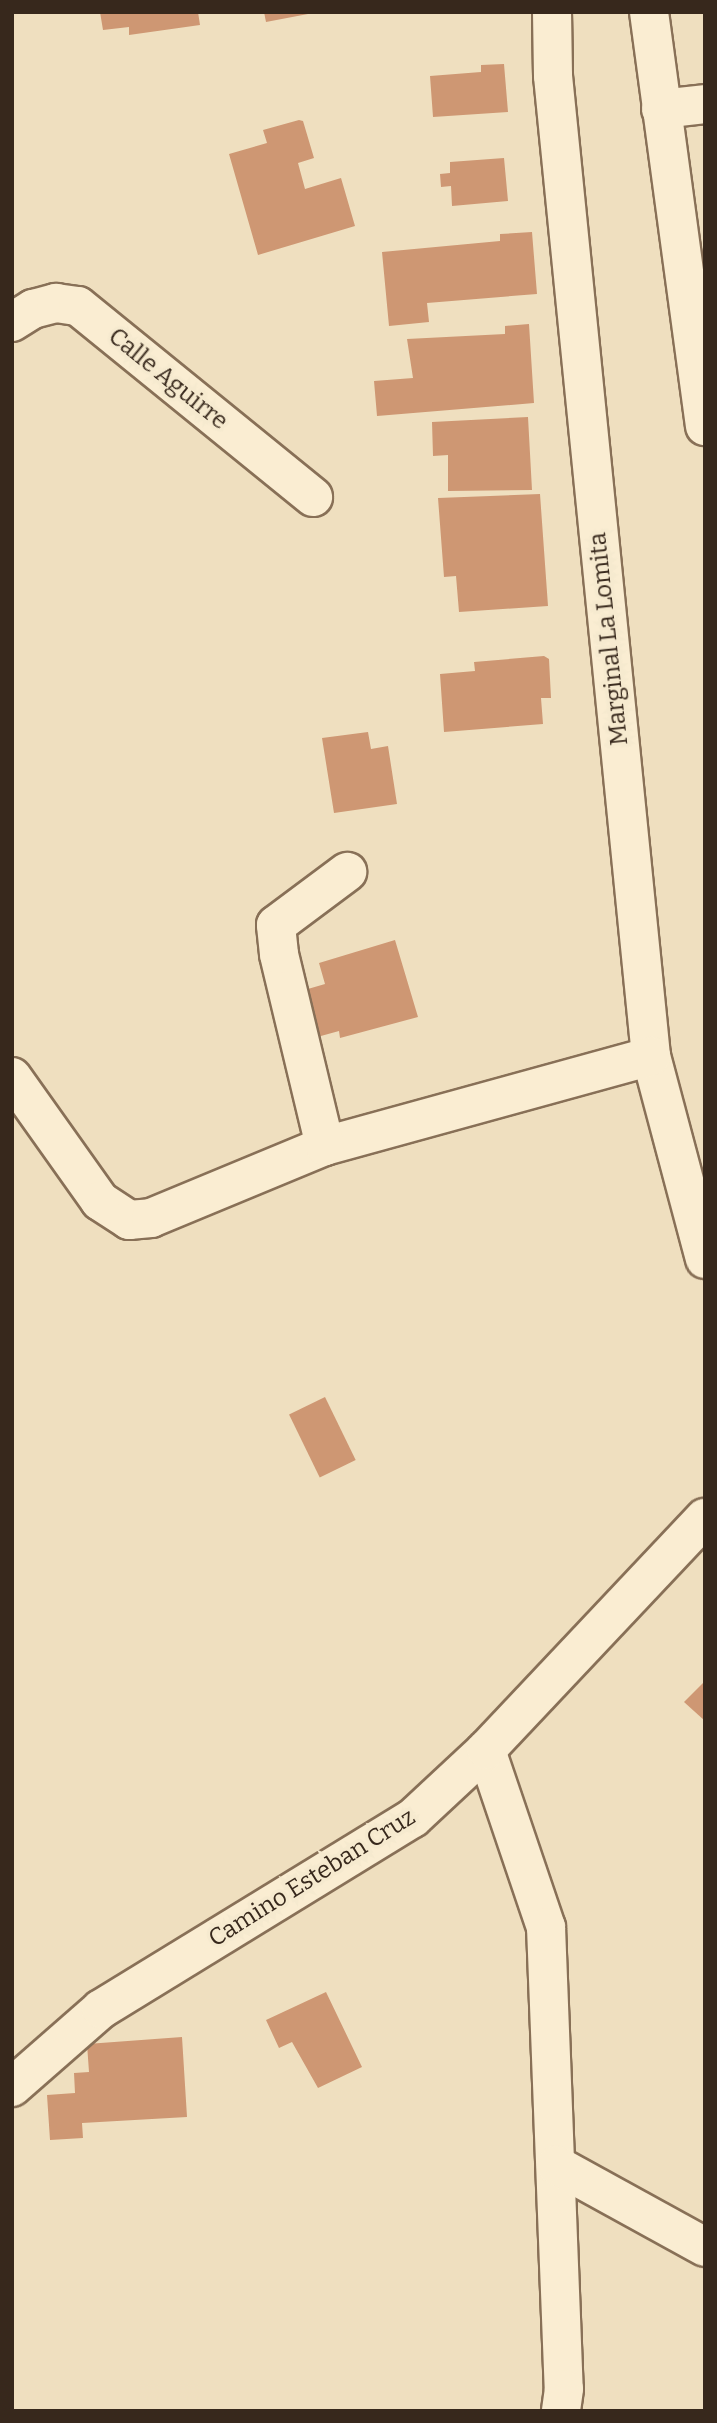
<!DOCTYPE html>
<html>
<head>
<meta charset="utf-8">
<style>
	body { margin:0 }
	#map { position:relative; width:717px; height:2423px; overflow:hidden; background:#efdfbf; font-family:Bitter,serif }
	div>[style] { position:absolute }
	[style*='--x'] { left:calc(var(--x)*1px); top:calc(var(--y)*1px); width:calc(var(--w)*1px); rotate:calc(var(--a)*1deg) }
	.building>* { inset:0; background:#ce9773; transform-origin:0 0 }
	.roads { filter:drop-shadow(2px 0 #887057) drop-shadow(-2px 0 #887057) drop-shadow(0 2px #887057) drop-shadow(0 -2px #887057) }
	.street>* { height:38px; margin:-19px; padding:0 19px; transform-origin:19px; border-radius:19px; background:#faedd2 }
	.secondary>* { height:38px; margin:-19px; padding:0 19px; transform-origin:19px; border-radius:19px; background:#faedd2 }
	span { translate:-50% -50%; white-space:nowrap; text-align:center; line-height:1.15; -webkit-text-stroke:7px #f6eacf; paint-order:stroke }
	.street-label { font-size:24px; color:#37281c }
	.frame { position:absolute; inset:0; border:14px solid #37281c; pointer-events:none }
</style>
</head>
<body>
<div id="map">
	<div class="building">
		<div style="clip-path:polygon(100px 12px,198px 12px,200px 25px,129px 35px,129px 27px,103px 30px)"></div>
		<div style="clip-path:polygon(264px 12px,308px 12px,308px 14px,266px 22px)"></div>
		<div style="clip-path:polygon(504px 64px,508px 112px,433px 117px,430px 76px,481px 72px,481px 65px)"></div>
		<div style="clip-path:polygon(299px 120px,303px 121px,314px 158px,298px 163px,305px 189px,341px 178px,355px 226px,258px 255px,229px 154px,267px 143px,263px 130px)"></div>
		<div style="clip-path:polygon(504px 158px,508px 201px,452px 206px,451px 186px,441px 187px,440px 174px,450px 173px,450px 162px)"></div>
		<div style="clip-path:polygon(532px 232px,537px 294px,427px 303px,429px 322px,389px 326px,382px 252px,500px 241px,500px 234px)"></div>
		<div style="clip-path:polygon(529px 324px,534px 403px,377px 416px,374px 381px,413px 378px,407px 339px,505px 334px,505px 326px)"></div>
		<div style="clip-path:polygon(528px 417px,532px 490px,448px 491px,448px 455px,433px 456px,432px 422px)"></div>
		<div style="clip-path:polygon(540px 494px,548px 606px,459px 612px,456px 576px,444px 577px,438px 498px)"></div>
		<div style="clip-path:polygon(544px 656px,549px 659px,551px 698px,541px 698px,543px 724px,444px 732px,440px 674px,475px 671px,474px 662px)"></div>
		<div style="clip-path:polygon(368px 732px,371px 749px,388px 746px,397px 804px,334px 813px,322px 738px)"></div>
		<div style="clip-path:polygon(395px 940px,418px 1017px,340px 1038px,339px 1031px,310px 1039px,301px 991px,325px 984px,319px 963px)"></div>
		<div style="left:325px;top:1397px;width:70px;height:40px;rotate:64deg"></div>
		<div style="clip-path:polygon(705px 1681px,705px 1721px,684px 1702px)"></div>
		<div style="clip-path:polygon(326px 1992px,362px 2067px,318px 2088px,292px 2042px,279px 2048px,266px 2020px)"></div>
		<div style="clip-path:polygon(182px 2037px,187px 2117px,82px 2123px,83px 2138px,50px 2140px,47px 2095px,75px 2093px,74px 2073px,89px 2072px,87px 2044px)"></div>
	</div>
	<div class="roads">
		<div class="street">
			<div style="--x:552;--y:12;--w:64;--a:89.1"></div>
			<div style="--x:553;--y:76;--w:985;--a:84.29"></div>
			<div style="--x:651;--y:1056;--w:210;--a:75.1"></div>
			<div style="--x:661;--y:109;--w:44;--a:-6.5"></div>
			<div style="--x:12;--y:322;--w:25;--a:-32"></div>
			<div style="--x:33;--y:309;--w:24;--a:-15"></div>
			<div style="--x:56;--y:303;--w:22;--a:8"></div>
			<div style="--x:78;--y:306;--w:303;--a:39.1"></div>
			<div style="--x:12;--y:1077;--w:152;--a:54.6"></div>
			<div style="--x:100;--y:1201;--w:35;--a:33"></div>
			<div style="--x:129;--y:1220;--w:22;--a:-5"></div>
			<div style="--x:151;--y:1218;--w:188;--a:-22.5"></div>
			<div style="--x:325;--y:1146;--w:338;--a:-15.4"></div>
			<div style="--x:325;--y:1146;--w:197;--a:-103.5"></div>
			<div style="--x:279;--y:954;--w:29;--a:-96"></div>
			<div style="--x:276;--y:925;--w:89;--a:-36.7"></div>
			<div style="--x:486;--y:1750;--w:187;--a:71.3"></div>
			<div style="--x:546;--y:1927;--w:462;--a:87.8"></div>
			<div style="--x:564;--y:2389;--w:22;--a:98"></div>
			<div style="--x:12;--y:2087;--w:118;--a:-41.2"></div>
			<div style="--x:101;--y:2009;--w:366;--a:-31.5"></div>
			<div style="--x:413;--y:1818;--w:100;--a:-43"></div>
			<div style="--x:486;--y:1750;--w:319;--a:-46.7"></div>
			<div style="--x:556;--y:2165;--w:170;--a:28.8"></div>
		</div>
		<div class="secondary">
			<div style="--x:649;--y:12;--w:418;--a:82.3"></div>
		</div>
	</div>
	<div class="street-label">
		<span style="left:168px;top:379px;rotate:39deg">Calle Aguirre</span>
		<span style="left:609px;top:639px;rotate:-96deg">Marginal La Lomita</span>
		<span style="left:312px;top:1878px;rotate:-32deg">Camino Esteban Cruz</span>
	</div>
	<div class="frame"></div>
</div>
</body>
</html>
